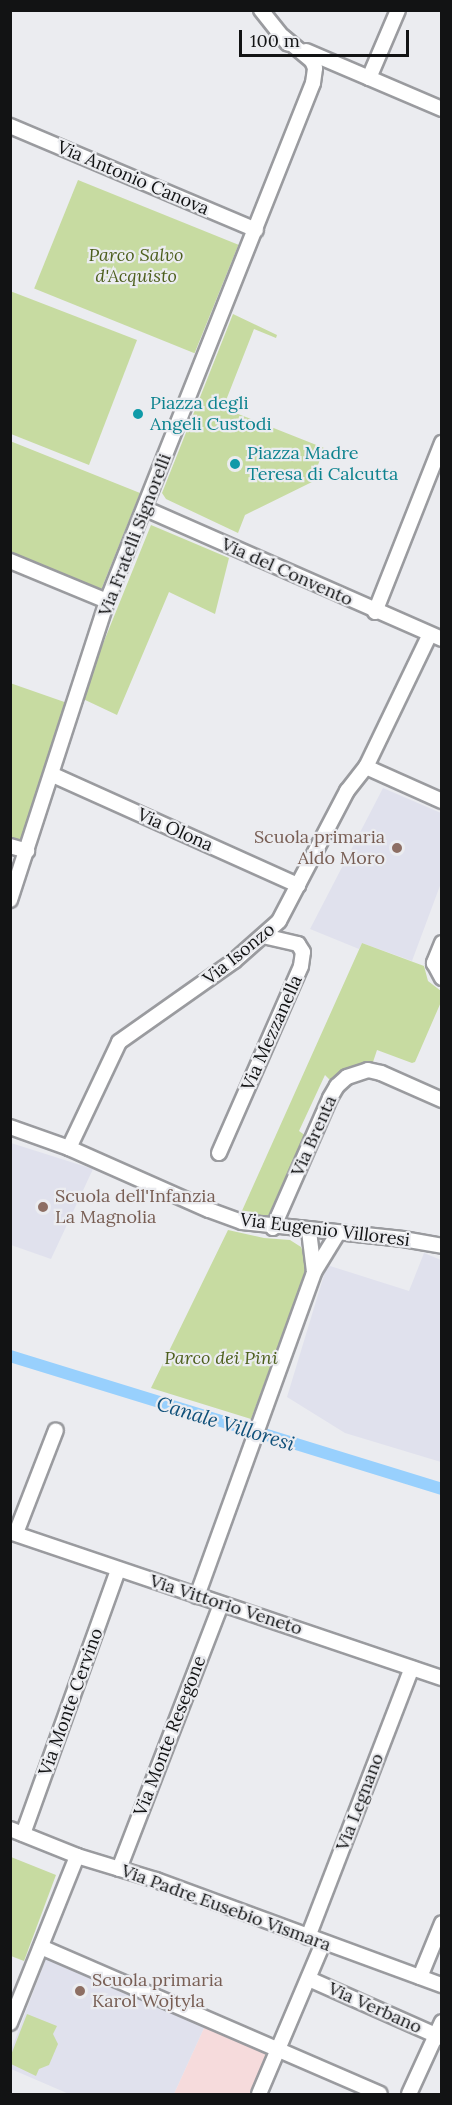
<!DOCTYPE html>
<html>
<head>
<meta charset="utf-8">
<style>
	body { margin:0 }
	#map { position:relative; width:452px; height:2105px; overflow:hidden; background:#ebecf0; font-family:Lora,serif }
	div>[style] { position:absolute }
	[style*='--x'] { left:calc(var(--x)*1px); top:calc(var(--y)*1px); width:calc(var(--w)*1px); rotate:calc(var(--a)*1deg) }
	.built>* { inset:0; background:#e0e1ed }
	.industrial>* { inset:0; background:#f6dbdc }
	.green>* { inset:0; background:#c7dba1; transform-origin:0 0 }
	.canal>* { height:12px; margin:-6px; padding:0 6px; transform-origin:6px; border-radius:6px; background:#98d0fd }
	.roads { filter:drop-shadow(2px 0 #9a9b9f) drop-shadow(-2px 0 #9a9b9f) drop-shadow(0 2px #9a9b9f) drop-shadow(0 -2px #9a9b9f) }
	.minor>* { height:14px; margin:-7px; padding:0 7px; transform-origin:7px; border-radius:7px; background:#fff }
	.dots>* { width:16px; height:16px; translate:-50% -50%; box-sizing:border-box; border:3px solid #ebecf0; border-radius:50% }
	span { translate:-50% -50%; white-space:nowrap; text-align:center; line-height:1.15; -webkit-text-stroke:4.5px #ebecf0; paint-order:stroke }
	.street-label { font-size:18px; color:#121314 }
	.park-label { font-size:18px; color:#4d5f1d; font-style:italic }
	.culture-label { font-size:18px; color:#0d838f }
	.left { translate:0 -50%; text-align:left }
	.education-label { font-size:18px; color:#785e54 }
	.right { translate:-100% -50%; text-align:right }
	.water-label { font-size:20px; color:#0e4f79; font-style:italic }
	.frame { position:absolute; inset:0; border:12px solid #121314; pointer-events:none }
	.scale { position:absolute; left:239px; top:30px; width:170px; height:27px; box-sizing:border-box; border:3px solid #121314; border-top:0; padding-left:8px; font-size:18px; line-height:21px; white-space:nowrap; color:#121314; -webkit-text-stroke:4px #ebecf0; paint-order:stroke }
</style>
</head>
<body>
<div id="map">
	<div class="built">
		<div style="clip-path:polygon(383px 788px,441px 813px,441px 883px,412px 961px,362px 943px,359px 949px,310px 929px)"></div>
		<div style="clip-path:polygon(11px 1143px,93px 1169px,51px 1259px,11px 1245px)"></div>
		<div style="clip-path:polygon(424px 1253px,441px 1260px,441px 1462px,345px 1433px,287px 1397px,327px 1265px,409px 1291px)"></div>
		<div style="clip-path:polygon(47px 1956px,205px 2026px,174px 2094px,69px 2094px,11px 2069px,10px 2053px)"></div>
	</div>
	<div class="industrial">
		<div style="clip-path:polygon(205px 2026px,267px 2055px,253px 2094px,174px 2094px)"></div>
	</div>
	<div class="green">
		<div style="left:78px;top:180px;width:173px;height:117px;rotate:22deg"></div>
		<div style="clip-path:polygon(10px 291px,137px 340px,89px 465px,11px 434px)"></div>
		<div style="clip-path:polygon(233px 314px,277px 335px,276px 338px,254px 329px,223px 408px,324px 448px,312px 482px,245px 515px,238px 533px,166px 499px,162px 493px)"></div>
		<div style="clip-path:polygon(10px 441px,140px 493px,101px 590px,11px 553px)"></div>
		<div style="clip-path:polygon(151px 525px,229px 558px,215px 614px,169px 592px,117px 715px,81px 698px)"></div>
		<div style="clip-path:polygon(10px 683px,73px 705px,23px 842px,11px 838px)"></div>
		<div style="clip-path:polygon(362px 943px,424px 966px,428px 981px,441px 991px,441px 1002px,415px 1062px,412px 1063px,377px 1050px,372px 1065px,350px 1068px,332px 1082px,325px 1075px,299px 1131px,306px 1136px,272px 1214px,264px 1218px,241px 1213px)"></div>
		<div style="clip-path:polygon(228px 1230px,264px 1238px,290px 1240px,301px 1247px,307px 1261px,306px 1271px,251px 1419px,151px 1388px)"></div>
		<div style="clip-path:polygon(11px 1857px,56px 1875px,24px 1961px,11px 1956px)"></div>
		<div style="clip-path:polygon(27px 2014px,57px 2026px,53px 2034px,58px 2044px,49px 2065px,39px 2069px,36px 2076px,11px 2064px,11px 2055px)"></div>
	</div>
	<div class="canal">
		<div style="--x:10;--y:1356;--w:452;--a:17.1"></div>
	</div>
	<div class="roads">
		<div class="minor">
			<div style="--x:261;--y:10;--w:43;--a:51.5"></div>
			<div style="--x:306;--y:51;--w:148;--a:23.1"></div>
			<div style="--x:369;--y:78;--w:74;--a:-66.9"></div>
			<div style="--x:10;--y:126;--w:267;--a:22.9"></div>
			<div style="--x:146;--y:509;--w:323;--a:23.7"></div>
			<div style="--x:10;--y:561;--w:105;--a:22.4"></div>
			<div style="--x:375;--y:612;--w:182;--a:-68.4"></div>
			<div style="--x:366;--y:767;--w:83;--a:24.1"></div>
			<div style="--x:53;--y:775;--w:269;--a:24.2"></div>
			<div style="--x:10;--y:846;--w:18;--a:16"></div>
			<div style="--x:10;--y:900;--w:314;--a:-72"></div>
			<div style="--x:107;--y:601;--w:557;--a:-68.31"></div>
			<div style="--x:313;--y:83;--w:15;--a:-82"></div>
			<div style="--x:315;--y:68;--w:8;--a:-113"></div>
			<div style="--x:312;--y:61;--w:38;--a:-140"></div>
			<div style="--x:442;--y:943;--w:22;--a:112"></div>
			<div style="--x:434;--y:963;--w:17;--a:62"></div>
			<div style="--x:10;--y:1127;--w:63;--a:19.6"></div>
			<div style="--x:69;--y:1148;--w:153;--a:23.9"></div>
			<div style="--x:209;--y:1210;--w:35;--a:20"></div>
			<div style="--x:242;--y:1222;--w:162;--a:6"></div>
			<div style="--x:403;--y:1239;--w:40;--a:10"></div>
			<div style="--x:69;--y:1148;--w:117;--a:-64.7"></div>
			<div style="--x:119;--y:1042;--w:141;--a:-35.2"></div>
			<div style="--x:234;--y:961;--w:60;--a:-41.6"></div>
			<div style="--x:279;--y:921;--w:147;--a:-62.4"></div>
			<div style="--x:347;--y:791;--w:31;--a:-52"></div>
			<div style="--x:366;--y:767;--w:145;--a:-64.3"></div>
			<div style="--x:219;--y:1153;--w:204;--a:-66.3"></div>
			<div style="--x:301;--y:966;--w:14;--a:-82"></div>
			<div style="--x:303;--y:952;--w:9;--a:-122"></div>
			<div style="--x:298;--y:944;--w:35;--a:-167"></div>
			<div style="--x:273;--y:1228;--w:142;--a:-66.3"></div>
			<div style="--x:330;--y:1098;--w:14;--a:-60"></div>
			<div style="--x:337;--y:1086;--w:13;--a:-42"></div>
			<div style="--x:347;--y:1077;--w:22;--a:-18"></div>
			<div style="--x:368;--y:1070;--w:13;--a:13"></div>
			<div style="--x:381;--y:1073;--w:67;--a:23.9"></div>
			<div style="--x:309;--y:1231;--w:39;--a:83"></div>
			<div style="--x:10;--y:1532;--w:456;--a:18.7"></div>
			<div style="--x:16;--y:1533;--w:110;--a:-68.8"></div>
			<div style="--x:197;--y:1596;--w:344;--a:-70.1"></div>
			<div style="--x:314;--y:1272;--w:46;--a:-58.4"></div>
			<div style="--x:10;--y:1829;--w:72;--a:21.9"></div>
			<div style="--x:77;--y:1856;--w:83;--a:16.9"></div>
			<div style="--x:156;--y:1880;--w:305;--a:20.2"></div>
			<div style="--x:23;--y:1834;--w:281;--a:-70.2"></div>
			<div style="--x:119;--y:1869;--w:284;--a:-68.9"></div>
			<div style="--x:308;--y:1937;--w:288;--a:-68.9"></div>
			<div style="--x:41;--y:1947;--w:369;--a:23.4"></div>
			<div style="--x:420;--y:1977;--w:58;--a:-67.8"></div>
			<div style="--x:309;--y:1979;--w:145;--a:23.9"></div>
			<div style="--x:10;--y:2023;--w:180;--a:-68.1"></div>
			<div style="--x:259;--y:2094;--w:164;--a:-67"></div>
			<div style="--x:409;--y:2094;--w:79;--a:-65.4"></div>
		</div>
	</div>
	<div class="dots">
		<div style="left:138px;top:414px;background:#0f9aa8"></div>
		<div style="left:235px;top:464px;background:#0f9aa8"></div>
		<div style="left:397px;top:848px;background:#8d6e63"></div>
		<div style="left:43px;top:1207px;background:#8d6e63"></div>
		<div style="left:80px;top:1991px;background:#8d6e63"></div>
	</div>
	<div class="street-label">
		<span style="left:133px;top:178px;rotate:23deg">Via Antonio Canova</span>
		<span style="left:135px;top:535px;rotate:-69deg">Via Fratelli Signorelli</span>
		<span style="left:287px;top:572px;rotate:24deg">Via del Convento</span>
		<span style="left:175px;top:830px;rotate:24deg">Via Olona</span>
		<span style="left:239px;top:954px;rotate:-39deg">Via Isonzo</span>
		<span style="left:272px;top:1033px;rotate:-66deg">Via Mezzanella</span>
		<span style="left:314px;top:1136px;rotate:-66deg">Via Brenta</span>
		<span style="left:325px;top:1230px;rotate:7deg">Via Eugenio Villoresi</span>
		<span style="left:226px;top:1605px;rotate:18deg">Via Vittorio Veneto</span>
		<span style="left:71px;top:1702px;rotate:-70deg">Via Monte Cervino</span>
		<span style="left:170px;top:1736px;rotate:-69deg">Via Monte Resegone</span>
		<span style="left:360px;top:1802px;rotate:-69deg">Via Legnano</span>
		<span style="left:226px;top:1908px;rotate:20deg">Via Padre Eusebio Vismara</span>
		<span style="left:375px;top:2008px;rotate:24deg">Via Verbano</span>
	</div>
	<div class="park-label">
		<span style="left:136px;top:266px">Parco Salvo<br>d'Acquisto</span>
		<span style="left:221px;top:1358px">Parco dei Pini</span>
	</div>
	<div class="culture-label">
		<span class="left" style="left:150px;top:414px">Piazza degli<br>Angeli Custodi</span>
		<span class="left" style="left:247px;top:464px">Piazza Madre<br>Teresa di Calcutta</span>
	</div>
	<div class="education-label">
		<span class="right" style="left:385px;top:848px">Scuola primaria<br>Aldo Moro</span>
		<span class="left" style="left:55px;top:1207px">Scuola dell'Infanzia<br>La Magnolia</span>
		<span class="left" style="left:92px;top:1991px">Scuola primaria<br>Karol Wojtyla</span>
	</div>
	<div class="water-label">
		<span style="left:226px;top:1423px;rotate:17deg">Canale Villoresi</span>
	</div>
	<div class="frame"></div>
	<div class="scale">100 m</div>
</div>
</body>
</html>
